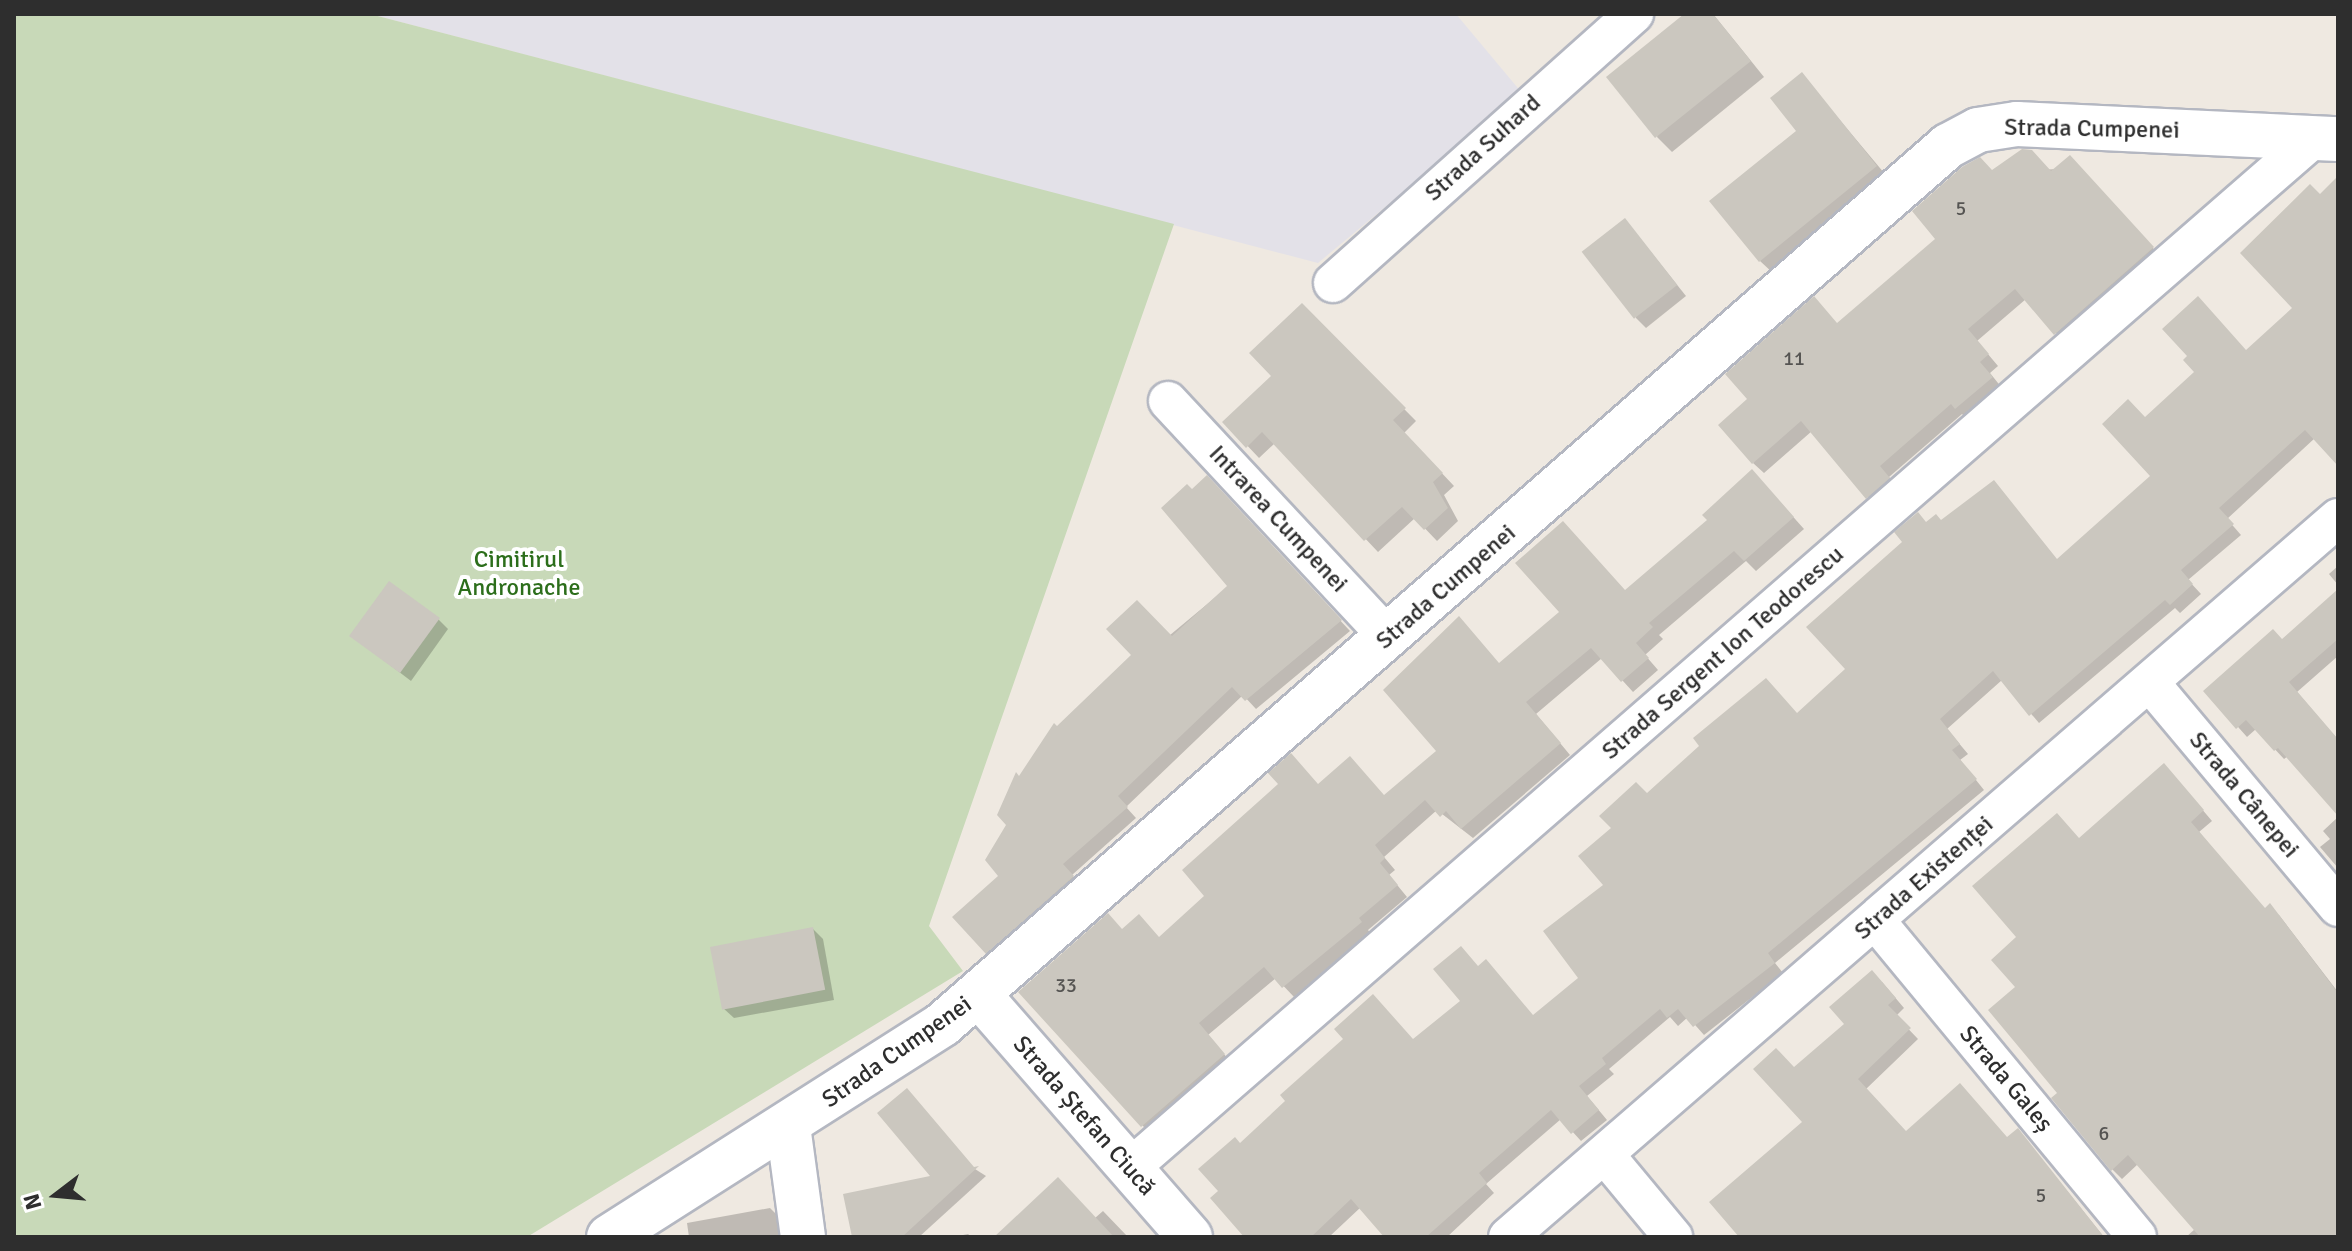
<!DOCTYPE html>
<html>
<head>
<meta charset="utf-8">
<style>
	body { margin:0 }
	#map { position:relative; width:2352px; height:1251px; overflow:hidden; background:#efe9e1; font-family:Signika,sans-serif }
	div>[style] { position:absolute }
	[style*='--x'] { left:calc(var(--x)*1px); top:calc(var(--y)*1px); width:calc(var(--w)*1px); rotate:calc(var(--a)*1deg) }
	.industrial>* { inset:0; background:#e3e1e8 }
	.cemetery>* { inset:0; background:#c8d9b8 }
	.shadow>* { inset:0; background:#0003 }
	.building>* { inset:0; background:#cbc7bf; transform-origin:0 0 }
	.roads { filter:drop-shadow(2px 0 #b4b7c1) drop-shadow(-2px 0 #b4b7c1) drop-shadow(0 2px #b4b7c1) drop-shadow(0 -2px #b4b7c1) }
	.street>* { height:38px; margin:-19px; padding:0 19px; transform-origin:19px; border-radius:19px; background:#fff }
	.secondary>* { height:44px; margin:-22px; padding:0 22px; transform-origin:22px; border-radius:22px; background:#fff }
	span { translate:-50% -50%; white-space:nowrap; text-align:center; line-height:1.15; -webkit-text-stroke:8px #fff; paint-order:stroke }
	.number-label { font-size:20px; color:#555452 }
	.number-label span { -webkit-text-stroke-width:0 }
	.street-label { font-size:24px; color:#2e2e2e }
	.park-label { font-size:24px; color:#2c6e1b }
	.frame { position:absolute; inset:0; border:16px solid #2e2e2e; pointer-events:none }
	.north { position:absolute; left:16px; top:1155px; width:80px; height:80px; -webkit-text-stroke:6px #fff; paint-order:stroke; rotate:254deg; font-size:22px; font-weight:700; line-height:32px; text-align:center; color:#2e2e2e }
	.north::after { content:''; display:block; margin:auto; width:28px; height:36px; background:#2e2e2e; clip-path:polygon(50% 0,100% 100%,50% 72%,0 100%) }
</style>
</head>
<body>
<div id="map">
	<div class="industrial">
		<div style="clip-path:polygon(370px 14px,1456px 14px,1522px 93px,1318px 263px)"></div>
	</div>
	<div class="cemetery">
		<div style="clip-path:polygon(14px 14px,370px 14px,1174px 224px,929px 926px,963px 971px,527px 1237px,14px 1237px)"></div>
	</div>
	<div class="shadow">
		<div style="clip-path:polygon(1687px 14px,1713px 14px,1764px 77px,1672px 152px,1657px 137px)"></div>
		<div style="clip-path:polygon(1802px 75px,1890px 180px,1774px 274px,1760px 261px,1799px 131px)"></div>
		<div style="clip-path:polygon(2080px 168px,2163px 259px,2066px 344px,2026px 299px,1977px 341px,1998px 366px,1990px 373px,2002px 388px,1967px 419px,1962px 414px,1889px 477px,1899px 490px,1878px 508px,1812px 431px,1764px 473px,1753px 463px,1837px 325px,1938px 239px,1993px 172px)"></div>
		<div style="clip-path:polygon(2338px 179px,2338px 462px,2315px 438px,2227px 519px,2241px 535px,2188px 580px,2201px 594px,2180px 613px,2175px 608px,2039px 723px,2002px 680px,1947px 729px,1968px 754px,1960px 760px,1984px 790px,1775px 963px,1783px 973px,1704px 1035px,1688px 1017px,1678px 1026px,1670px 1017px,1609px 1069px,1614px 1074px,1587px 1096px,1607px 1120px,1581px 1141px,1561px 1119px,1486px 1184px,1494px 1193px,1447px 1237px,1387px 1237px,1361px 1207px,1329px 1237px,1246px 1237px,1221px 1191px,1240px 1145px,1413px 1042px,1463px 1001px,1478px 968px,1534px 1017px,1581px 978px,1606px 885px,1647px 796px,1798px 715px,1848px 669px,1927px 524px,1942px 522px,2058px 561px,2153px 476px,2146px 419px,2247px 352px,2295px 308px,2320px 196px)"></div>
		<div style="clip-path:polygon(1634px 231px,1686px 296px,1646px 328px,1636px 318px)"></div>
		<div style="clip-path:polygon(1302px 306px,1416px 421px,1404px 433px,1454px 486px,1444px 495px,1458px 521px,1437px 541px,1415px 518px,1378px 552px,1275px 443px,1259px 458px,1225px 422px,1274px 376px)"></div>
		<div style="clip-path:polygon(1763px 483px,1804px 529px,1756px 571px,1746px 561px,1659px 635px,1663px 639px,1645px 655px,1658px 670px,1633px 692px,1602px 658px,1536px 714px,1570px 755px,1473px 838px,1437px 810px,1384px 857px,1395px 870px,1389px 875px,1407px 897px,1368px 930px,1371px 934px,1294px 997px,1276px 978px,1208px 1035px,1234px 1066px,1153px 1136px,1142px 1125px,1123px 932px,1160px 939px,1319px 786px,1385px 797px,1438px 751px,1500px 665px,1625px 592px)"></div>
		<div style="clip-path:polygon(1216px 487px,1350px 631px,1256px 709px,1243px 695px,1126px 807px,1136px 818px,1072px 875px,1083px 887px,997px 962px,987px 952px,1019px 779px,1057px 729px,1229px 586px,1192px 492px)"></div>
		<div style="clip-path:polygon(2338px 566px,2338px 585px,2329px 574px)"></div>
		<div style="clip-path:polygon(2338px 592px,2338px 656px,2297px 692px,2338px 740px,2338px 813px,2288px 756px,2284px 759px,2256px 729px,2247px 737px,2206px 691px,2283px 642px)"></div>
		<div style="clip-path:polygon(438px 619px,448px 629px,411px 681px,352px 636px)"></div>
		<div style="clip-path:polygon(2173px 775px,2212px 821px,2199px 832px,2265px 910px,2279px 915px,2338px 992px,2338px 1237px,2186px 1237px,2195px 1229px,2138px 1164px,2122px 1179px,2112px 1169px,2060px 1093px,2018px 987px,2018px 937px,2079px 840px)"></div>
		<div style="clip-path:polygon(2338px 817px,2338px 868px,2320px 847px,2330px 839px,2323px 831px)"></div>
		<div style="clip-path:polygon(813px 929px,823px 939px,834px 1000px,734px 1018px,723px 1008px)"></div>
		<div style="clip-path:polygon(1882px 982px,1904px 1008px,1896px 1016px,1918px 1039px,1865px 1090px,1906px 1134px,2008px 1139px,2018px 1130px,2104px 1237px,1742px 1237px,1805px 1122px,1794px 1070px,1847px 1024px)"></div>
		<div style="clip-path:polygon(975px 1169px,986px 1176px,919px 1237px,854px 1237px)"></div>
		<div style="clip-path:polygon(770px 1208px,782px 1220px,785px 1237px,689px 1237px,687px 1223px)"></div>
		<div style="clip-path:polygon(1103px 1211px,1128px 1237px,997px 1237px,1095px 1218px)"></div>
		<div style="clip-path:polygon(968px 1234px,972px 1237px,953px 1237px)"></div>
	</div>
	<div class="building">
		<div style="clip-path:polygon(1684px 14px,1713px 14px,1751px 61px,1655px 138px,1606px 77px)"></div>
		<div style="clip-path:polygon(1802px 72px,1877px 166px,1759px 262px,1709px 201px,1796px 131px,1770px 98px)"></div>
		<div style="clip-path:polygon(2022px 149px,2032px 150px,2051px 171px,2070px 155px,2154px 247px,2054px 335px,2015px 289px,1968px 329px,1989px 354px,1980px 362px,1993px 377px,1955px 409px,1951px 404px,1880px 466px,1890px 478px,1866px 499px,1801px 421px,1752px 464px,1718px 425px,1747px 399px,1725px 374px,1814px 296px,1837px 323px,1935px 239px,1912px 211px,1962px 167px,1980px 157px,1992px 170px)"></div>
		<div style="clip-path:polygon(2338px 176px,2338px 466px,2305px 430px,2219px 508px,2234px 524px,2181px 570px,2193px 584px,2170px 605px,2165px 600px,2029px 716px,1993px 671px,1940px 719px,1960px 744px,1952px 750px,1977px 779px,1768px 953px,1775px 963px,1693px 1027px,1678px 1009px,1667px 1018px,1660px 1009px,1602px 1058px,1606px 1064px,1579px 1086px,1599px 1110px,1571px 1134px,1551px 1110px,1479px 1173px,1487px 1183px,1426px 1237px,1384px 1237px,1351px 1199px,1311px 1237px,1244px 1237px,1210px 1198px,1218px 1191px,1198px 1169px,1235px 1137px,1240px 1143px,1285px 1101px,1280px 1095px,1343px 1039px,1334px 1029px,1373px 994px,1413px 1039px,1460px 1001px,1433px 969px,1461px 946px,1478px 966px,1486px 959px,1533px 1015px,1578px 978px,1543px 931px,1603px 885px,1578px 856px,1611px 828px,1599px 816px,1636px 782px,1647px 793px,1699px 746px,1693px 738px,1766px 678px,1797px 713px,1845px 669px,1806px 627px,1902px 542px,1894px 532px,1918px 512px,1926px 522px,1936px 514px,1941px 520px,1994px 480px,2057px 559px,2150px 476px,2102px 424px,2128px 399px,2145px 417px,2194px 372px,2183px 360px,2187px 356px,2162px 329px,2198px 296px,2246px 350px,2292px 308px,2240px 253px,2310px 184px,2320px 194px)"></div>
		<div style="left:1625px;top:218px;width:85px;height:55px;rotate:52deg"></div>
		<div style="clip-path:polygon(1302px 303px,1406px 408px,1393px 420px,1443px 473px,1433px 482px,1448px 508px,1424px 530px,1402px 507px,1364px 541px,1262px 432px,1246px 448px,1222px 422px,1271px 376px,1249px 353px)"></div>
		<div style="clip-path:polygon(1752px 469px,1794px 517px,1744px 561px,1734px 551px,1649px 623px,1653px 627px,1636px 643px,1649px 658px,1621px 682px,1591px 648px,1526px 702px,1561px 743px,1461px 829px,1446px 811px,1440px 817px,1425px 800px,1375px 845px,1385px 858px,1380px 863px,1398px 885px,1359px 918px,1362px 922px,1282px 988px,1264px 967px,1199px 1023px,1225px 1054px,1141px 1127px,1018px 992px,1108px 913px,1122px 929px,1139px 914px,1159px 937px,1204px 896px,1182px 870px,1278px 784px,1268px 773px,1291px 753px,1318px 784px,1350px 756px,1384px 795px,1436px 751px,1383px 690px,1459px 616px,1499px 663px,1559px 612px,1515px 563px,1563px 521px,1625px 590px,1707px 520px,1702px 515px)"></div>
		<div style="clip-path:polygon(1207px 475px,1342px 620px,1245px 701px,1232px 687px,1118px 796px,1128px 807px,1063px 864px,1074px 876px,986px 954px,952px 917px,998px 876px,985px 860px,1006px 825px,997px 815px,1016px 772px,1019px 776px,1054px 723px,1057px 726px,1131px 655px,1106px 629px,1137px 600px,1172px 636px,1227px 586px,1161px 508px,1187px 484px,1192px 489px)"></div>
		<div style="left:389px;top:581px;width:63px;height:68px;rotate:36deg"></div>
		<div style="clip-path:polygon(2338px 589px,2338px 639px,2289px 682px,2338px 739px,2338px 816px,2278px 748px,2274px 751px,2246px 720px,2236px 729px,2203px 691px,2273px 629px,2282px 639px)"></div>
		<div style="clip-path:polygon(2164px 763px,2204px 810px,2191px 822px,2265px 908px,2270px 903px,2338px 993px,2338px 1237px,2200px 1237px,2128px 1155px,2111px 1171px,2051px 1098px,2057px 1093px,1988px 1010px,2015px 987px,1991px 960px,2016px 937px,1972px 886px,2057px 813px,2079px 838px)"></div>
		<div style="left:813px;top:927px;width:64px;height:105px;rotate:79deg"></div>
		<div style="clip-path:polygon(1872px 970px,1896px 998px,1888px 1005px,1911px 1028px,1858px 1079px,1906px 1131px,1960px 1083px,2007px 1137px,2018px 1128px,2104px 1237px,1739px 1237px,1709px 1202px,1802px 1122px,1753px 1069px,1776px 1048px,1794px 1067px,1844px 1024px,1829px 1007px)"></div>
		<div style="clip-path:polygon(907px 1088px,974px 1167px,979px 1166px,902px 1237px,852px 1237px,843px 1194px,930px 1176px,877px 1113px)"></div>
		<div style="clip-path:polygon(1058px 1177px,1114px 1237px,994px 1237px)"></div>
	</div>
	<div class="roads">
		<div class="street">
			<div style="--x:1333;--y:283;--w:404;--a:-41.8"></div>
			<div style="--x:1168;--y:401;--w:324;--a:47"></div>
			<div style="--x:2151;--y:684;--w:291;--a:50"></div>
			<div style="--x:1875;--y:920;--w:411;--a:50.4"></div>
			<div style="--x:1605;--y:1155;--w:107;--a:50.3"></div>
			<div style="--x:1130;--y:1168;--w:1571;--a:-41.02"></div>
			<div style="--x:1508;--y:1237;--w:1098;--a:-40.9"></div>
		</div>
		<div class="secondary">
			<div style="--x:979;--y:995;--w:321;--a:48.9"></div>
			<div style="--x:788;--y:1126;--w:112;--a:82.3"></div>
			<div style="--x:609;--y:1237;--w:396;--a:-32.5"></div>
			<div style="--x:943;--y:1024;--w:1335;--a:-41.14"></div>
			<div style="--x:1948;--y:146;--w:34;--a:-28"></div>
			<div style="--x:1978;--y:130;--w:39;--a:-9"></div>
			<div style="--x:2017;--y:124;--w:321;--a:2.7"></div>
		</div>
	</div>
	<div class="number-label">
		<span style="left:1961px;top:208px">5</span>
		<span style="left:1794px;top:358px">11</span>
		<span style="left:1066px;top:985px">33</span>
		<span style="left:2104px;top:1133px">6</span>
		<span style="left:2041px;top:1195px">5</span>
	</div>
	<div class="street-label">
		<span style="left:2092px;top:129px;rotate:1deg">Strada Cumpenei</span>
		<span style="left:1483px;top:148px;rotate:-42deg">Strada Suhard</span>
		<span style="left:1278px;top:519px;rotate:47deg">Intrarea Cumpenei</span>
		<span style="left:1446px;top:587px;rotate:-41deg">Strada Cumpenei</span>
		<span style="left:1723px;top:653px;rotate:-41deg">Strada Sergent Ion Teodorescu</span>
		<span style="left:2244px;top:795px;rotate:50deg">Strada Cânepei</span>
		<span style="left:1924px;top:878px;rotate:-41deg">Strada Existenței</span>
		<span style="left:897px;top:1052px;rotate:-35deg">Strada Cumpenei</span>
		<span style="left:2006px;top:1079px;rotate:50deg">Strada Galeș</span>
		<span style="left:1084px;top:1116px;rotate:49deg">Strada Ștefan Ciucă</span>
	</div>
	<div class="park-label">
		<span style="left:519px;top:574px">Cimitirul<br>Andronache</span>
	</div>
	<div class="frame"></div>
	<div class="north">N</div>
</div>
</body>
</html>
